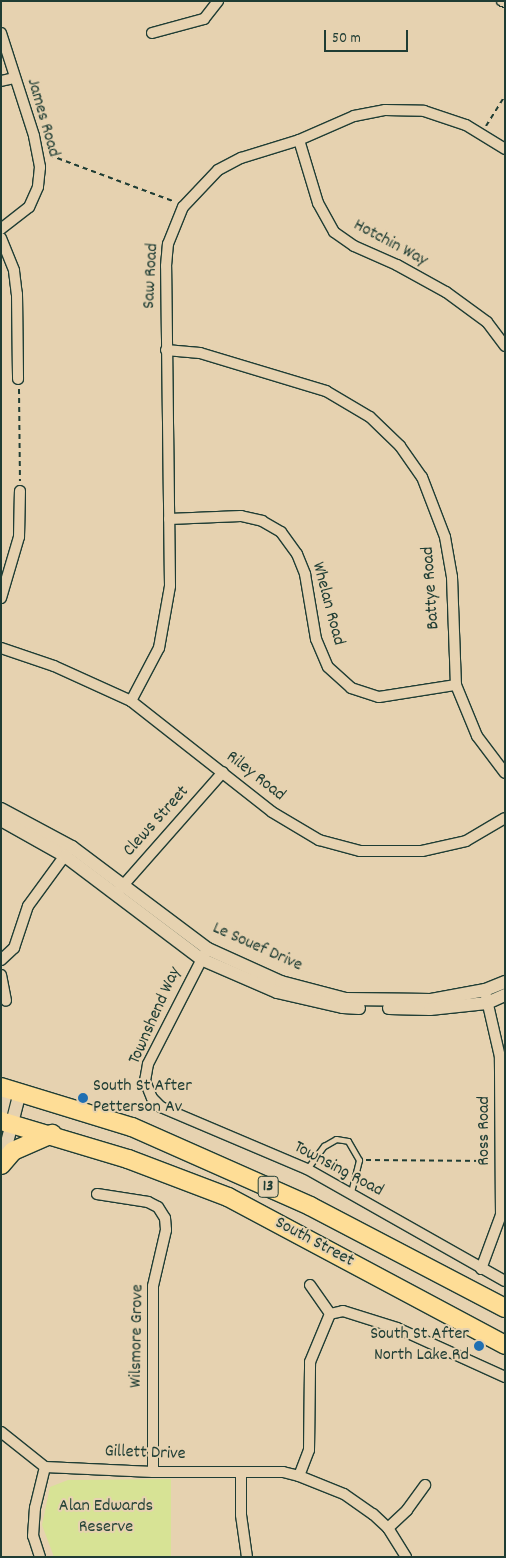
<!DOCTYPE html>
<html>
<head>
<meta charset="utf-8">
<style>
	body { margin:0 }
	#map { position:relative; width:506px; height:1558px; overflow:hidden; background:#e6d2b0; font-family:Dekko,sans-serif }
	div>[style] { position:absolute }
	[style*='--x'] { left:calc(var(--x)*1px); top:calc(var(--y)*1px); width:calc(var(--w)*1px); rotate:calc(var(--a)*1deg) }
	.green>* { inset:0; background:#d7e395 }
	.path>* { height:2px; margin-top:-1px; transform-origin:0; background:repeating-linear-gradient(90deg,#1f3d34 0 5px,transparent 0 9px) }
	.roads { filter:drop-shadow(1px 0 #1f3d34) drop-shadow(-1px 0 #1f3d34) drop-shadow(0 1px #1f3d34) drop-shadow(0 -1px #1f3d34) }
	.service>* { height:5px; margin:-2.5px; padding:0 2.5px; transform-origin:2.5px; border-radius:2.5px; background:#e6d2b0 }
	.minor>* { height:10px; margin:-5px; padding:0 5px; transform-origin:5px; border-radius:5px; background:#e6d2b0 }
	.tertiary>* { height:12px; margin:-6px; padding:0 6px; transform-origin:6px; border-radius:6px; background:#e6d2b0 }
	.trunk>* { height:18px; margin:-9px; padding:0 9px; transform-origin:9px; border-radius:9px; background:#fedd96 }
	.dots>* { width:14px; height:14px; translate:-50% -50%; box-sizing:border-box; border:2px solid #e6d2b0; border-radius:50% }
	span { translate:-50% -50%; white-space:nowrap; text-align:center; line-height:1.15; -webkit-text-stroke:4px #e6d2b0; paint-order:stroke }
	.shield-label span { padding:1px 4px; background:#e6d2b0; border:1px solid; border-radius:4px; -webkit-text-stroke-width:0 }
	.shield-label { font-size:16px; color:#1f3d34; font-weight:700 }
	.street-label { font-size:18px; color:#1f3d34 }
	.poi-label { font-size:18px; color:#1f3d34 }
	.left { translate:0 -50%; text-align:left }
	.right { translate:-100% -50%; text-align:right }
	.park-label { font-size:18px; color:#284539 }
	.frame { position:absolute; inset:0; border:2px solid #1f3d34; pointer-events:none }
	.scale { position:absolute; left:324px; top:30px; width:84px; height:22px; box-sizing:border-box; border:2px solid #1f3d34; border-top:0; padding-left:6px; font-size:15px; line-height:18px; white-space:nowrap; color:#1f3d34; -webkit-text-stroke:4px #e6d2b0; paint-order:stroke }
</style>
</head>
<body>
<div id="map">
	<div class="green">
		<div style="clip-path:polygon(171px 1479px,171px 1557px,54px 1557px,42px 1525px,50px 1487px,68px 1480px)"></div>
	</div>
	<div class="path">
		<div style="--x:486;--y:126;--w:36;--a:-58"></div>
		<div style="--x:49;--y:155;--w:132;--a:20.4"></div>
		<div style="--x:19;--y:389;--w:92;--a:89.4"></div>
		<div style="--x:366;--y:1160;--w:126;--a:0.5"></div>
	</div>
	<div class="roads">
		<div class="service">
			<div style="--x:307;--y:1169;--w:29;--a:-54"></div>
			<div style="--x:324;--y:1146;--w:14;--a:-30"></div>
			<div style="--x:336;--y:1139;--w:12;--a:9"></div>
			<div style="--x:348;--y:1141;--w:22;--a:60"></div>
			<div style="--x:359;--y:1160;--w:34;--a:104"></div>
		</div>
		<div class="minor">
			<div style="--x:502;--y:1;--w:3;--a:18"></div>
			<div style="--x:1;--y:33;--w:108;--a:72.2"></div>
			<div style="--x:34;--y:136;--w:32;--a:79"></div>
			<div style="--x:40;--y:167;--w:20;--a:96"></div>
			<div style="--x:38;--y:187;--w:22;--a:114"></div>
			<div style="--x:29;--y:207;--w:36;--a:142"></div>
			<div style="--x:152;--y:33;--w:54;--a:-15.1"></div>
			<div style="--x:204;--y:19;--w:23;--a:-52"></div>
			<div style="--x:1;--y:81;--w:13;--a:-13"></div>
			<div style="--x:299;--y:140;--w:66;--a:73.2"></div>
			<div style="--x:318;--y:203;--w:33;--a:61"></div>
			<div style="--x:334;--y:232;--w:24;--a:35"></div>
			<div style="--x:354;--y:246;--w:47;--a:23.8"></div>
			<div style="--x:397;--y:265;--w:56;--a:28.9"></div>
			<div style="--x:446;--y:292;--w:51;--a:36.2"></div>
			<div style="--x:487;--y:322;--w:30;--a:53"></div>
			<div style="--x:1;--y:238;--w:35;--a:68"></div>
			<div style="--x:14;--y:271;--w:23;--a:83"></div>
			<div style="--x:17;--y:294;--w:85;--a:89.3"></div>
			<div style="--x:166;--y:350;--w:34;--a:5"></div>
			<div style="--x:200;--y:353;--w:132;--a:16.8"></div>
			<div style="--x:326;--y:391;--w:51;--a:30.6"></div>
			<div style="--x:370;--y:417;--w:42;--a:44"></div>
			<div style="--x:400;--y:446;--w:38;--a:55"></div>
			<div style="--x:422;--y:477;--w:64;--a:69"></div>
			<div style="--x:445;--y:537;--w:41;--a:80.1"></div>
			<div style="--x:452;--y:577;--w:108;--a:87.9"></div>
			<div style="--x:456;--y:685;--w:55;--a:67.6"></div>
			<div style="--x:477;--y:736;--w:46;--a:52.9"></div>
			<div style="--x:169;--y:519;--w:72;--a:-2.4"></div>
			<div style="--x:241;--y:516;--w:22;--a:13"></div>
			<div style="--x:262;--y:521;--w:22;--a:30"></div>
			<div style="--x:281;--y:532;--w:27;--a:54"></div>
			<div style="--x:297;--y:554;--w:22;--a:68"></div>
			<div style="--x:305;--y:574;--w:66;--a:80.4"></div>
			<div style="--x:316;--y:639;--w:30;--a:67"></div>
			<div style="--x:328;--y:667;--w:31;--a:42"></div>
			<div style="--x:351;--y:688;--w:29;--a:18"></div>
			<div style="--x:379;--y:697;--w:78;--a:-8.9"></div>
			<div style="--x:1;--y:598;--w:64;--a:-73.6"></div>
			<div style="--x:19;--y:537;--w:46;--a:-88.8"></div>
			<div style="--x:1;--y:648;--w:56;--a:18.8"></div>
			<div style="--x:54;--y:666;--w:85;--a:24.4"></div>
			<div style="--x:131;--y:701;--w:179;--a:38.2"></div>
			<div style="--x:272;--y:812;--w:55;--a:30.8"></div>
			<div style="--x:319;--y:840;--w:42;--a:15"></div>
			<div style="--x:360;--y:851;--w:62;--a:0"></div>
			<div style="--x:422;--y:851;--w:45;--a:-12.8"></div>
			<div style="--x:466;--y:841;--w:45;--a:-30.5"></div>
			<div style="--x:131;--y:701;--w:60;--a:-62.2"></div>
			<div style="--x:159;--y:648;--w:63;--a:-79.9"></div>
			<div style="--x:170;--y:586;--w:320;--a:-90.7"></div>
			<div style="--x:166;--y:266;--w:22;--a:-85"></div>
			<div style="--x:168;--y:244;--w:40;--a:-68"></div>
			<div style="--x:183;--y:207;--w:51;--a:-46.6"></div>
			<div style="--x:218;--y:170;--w:26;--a:-28"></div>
			<div style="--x:241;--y:158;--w:61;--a:-17.2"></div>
			<div style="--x:299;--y:140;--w:60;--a:-23.6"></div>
			<div style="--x:354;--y:116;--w:32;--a:-11"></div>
			<div style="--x:385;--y:110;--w:39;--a:1"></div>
			<div style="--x:424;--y:111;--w:44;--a:18.4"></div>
			<div style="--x:466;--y:125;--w:46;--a:31.6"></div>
			<div style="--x:119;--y:890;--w:157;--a:-48.6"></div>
			<div style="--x:205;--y:953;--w:125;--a:117.2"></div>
			<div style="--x:148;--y:1064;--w:17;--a:100"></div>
			<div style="--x:145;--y:1081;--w:18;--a:68"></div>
			<div style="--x:152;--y:1098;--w:13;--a:45"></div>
			<div style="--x:161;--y:1107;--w:159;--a:23"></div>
			<div style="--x:307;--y:1169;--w:227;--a:29.5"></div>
			<div style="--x:1;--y:960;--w:18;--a:-43"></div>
			<div style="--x:14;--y:948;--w:44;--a:-71.6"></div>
			<div style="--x:28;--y:906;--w:69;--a:-53.8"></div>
			<div style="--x:1;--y:975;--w:26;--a:79"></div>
			<div style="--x:97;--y:1194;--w:52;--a:8.9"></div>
			<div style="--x:148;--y:1202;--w:11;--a:27"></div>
			<div style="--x:158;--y:1207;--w:13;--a:58"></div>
			<div style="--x:165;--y:1218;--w:12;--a:85"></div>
			<div style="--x:166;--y:1230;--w:57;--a:103.1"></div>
			<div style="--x:153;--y:1286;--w:186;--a:90"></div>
			<div style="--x:481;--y:1269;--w:58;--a:-69.7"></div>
			<div style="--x:501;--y:1215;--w:158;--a:-90.4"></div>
			<div style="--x:500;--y:1057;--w:63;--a:-102.9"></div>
			<div style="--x:310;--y:1285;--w:35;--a:55"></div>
			<div style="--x:1;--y:1432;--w:56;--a:38.5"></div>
			<div style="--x:45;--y:1467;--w:108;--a:2.7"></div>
			<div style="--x:153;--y:1472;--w:130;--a:0"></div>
			<div style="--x:283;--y:1472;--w:16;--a:14"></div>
			<div style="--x:299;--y:1476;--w:48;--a:21.8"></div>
			<div style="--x:344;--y:1494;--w:35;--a:35"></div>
			<div style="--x:373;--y:1514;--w:21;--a:43"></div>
			<div style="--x:388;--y:1528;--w:34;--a:58"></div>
			<div style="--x:241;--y:1472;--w:43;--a:90"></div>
			<div style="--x:241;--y:1515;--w:42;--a:81.9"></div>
			<div style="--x:299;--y:1476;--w:28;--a:-69"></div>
			<div style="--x:309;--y:1450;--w:88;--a:-89.3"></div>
			<div style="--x:310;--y:1362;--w:52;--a:-67.4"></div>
			<div style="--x:330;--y:1314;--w:13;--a:-13"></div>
			<div style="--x:343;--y:1311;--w:57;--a:17.5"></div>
			<div style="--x:397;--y:1328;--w:119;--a:24.4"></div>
			<div style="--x:388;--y:1528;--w:26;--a:-43"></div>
			<div style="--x:407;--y:1510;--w:31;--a:-54"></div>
			<div style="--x:40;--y:1557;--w:22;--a:-108"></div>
			<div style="--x:33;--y:1536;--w:28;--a:-86"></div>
			<div style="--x:35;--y:1508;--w:42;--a:-76.3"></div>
		</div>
		<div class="tertiary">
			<div style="--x:1;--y:809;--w:81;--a:28.2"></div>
			<div style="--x:72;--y:847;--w:170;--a:36.9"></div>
			<div style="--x:208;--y:949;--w:80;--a:24.3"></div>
			<div style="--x:281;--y:982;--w:67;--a:14.7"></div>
			<div style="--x:346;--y:999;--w:85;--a:0.7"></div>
			<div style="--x:431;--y:1000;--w:55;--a:-10.5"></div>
			<div style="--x:485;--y:990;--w:22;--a:-22"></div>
			<div style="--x:1;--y:820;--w:73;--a:29.4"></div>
			<div style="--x:65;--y:856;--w:171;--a:37.1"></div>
			<div style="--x:201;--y:959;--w:83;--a:23.5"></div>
			<div style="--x:277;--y:992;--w:68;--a:12.8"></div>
			<div style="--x:343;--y:1007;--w:16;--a:4"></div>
			<div style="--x:389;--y:1008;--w:41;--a:1.4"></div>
			<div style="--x:430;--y:1009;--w:57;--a:-6"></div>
			<div style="--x:487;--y:1003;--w:20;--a:-24"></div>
			<div style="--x:1;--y:1113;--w:25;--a:-76"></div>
			<div style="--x:2;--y:1162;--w:72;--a:-75.6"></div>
		</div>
		<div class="trunk">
			<div style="--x:1;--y:1087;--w:137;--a:17"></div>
			<div style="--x:132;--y:1127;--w:195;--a:23.9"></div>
			<div style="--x:310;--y:1206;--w:220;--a:27.6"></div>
			<div style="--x:1;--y:1121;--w:133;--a:16.7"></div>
			<div style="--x:128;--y:1159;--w:107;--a:20.8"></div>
			<div style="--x:228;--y:1197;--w:314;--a:28.1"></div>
			<div style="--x:1;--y:1165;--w:18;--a:-49"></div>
			<div style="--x:13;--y:1151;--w:43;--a:-23.6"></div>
		</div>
	</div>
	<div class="dots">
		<div style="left:83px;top:1098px;background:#1f6fb2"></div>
		<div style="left:479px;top:1346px;background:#1f6fb2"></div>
	</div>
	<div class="shield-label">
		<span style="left:268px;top:1187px">13</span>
	</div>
	<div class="street-label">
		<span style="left:42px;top:118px;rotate:74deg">James Road</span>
		<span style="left:390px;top:244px;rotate:28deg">Hotchin Way</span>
		<span style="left:152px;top:276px;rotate:-87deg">Saw Road</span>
		<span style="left:432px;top:588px;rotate:-94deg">Battye Road</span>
		<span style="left:327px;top:604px;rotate:75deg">Whelan Road</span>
		<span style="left:255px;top:777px;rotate:38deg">Riley Road</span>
		<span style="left:157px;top:822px;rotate:-48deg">Clews Street</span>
		<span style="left:257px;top:948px;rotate:24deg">Le Souef Drive</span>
		<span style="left:156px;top:1016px;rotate:-66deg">Townshend Way</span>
		<span style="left:485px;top:1131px;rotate:-90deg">Ross Road</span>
		<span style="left:338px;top:1170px;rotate:28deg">Townsing Road</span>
		<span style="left:314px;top:1243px;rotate:28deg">South Street</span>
		<span style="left:138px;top:1336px;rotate:-89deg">Wilsmore Grove</span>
		<span style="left:145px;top:1454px;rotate:2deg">Gillett Drive</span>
	</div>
	<div class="poi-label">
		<span class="left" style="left:93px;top:1098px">South St After<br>Petterson Av</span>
		<span class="right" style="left:469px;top:1346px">South St After<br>North Lake Rd</span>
	</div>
	<div class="park-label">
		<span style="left:106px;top:1518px">Alan Edwards<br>Reserve</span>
	</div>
	<div class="frame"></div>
	<div class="scale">50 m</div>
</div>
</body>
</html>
